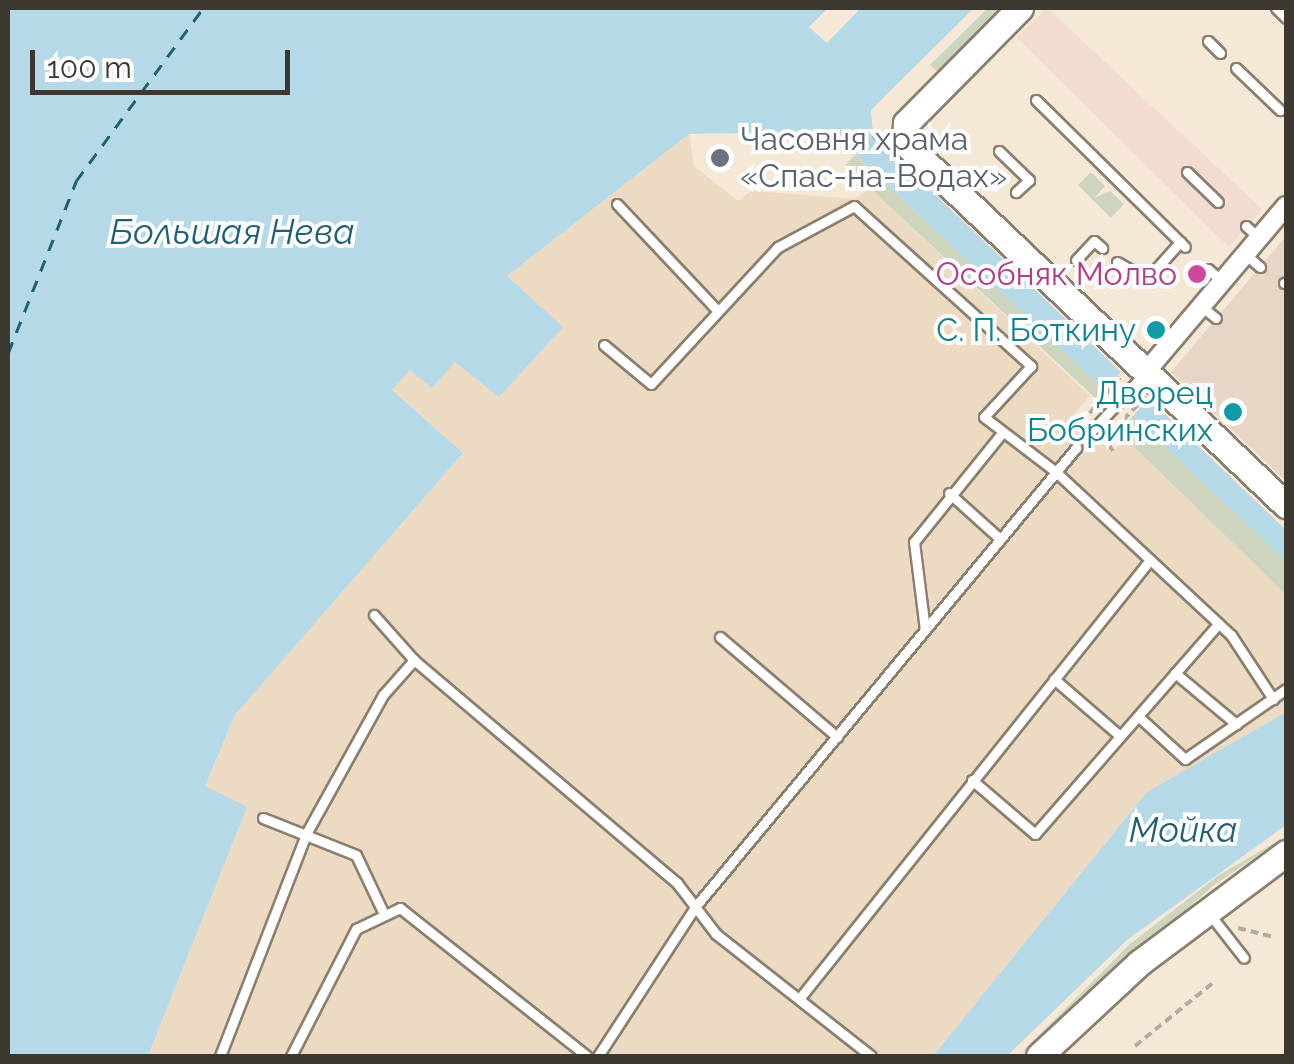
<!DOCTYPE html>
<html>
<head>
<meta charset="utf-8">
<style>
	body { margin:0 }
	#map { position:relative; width:1294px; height:1064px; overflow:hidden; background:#f5e8d6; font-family:Raleway,sans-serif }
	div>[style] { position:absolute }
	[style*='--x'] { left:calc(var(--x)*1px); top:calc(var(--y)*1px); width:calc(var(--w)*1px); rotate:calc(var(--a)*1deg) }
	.commercial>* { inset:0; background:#f2dbd0 }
	.built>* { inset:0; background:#ecdac2 }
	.education>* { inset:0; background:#e7d6c5 }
	.green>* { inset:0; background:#cdd5bf; transform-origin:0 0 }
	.water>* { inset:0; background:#b6d9e7 }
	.pier>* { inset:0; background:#f5e8d6; transform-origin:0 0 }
	.ferry>* { height:2.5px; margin-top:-1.25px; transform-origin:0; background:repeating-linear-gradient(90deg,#206075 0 12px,transparent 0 22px) }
	.path>* { height:4px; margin-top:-2px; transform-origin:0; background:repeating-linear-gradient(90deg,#b5ab9d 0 8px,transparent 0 13px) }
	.roads { filter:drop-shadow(2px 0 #8b7f6f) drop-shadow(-2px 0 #8b7f6f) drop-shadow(0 2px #8b7f6f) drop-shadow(0 -2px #8b7f6f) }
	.service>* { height:9px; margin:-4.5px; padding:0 4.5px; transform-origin:4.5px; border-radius:4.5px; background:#fff }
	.minor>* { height:18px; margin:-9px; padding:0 9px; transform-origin:9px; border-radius:9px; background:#fff }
	.secondary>* { height:25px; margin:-12.5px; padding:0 12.5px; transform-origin:12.5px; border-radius:12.5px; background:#fff }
	.dots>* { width:28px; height:28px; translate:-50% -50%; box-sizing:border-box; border:5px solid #fff; border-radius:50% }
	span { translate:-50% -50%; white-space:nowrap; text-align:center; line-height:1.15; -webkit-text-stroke:8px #fff; paint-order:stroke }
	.worship-label { font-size:32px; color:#5b616d }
	.left { translate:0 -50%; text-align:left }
	.hotel-label { font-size:32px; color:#b23c85 }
	.right { translate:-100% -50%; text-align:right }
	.culture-label { font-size:32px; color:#0d838f }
	.water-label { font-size:35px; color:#206075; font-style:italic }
	.frame { position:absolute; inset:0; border:10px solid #3c372f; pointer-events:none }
	.scale { position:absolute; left:30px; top:50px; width:260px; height:45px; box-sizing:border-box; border:5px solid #3c372f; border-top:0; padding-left:12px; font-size:30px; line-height:35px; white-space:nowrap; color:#3c372f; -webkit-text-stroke:8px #fff; paint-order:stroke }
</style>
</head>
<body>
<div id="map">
	<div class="commercial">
		<div style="clip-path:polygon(1047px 8px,1262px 209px,1229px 247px,1017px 38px)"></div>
	</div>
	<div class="built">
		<div style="clip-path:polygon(689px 134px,694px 166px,738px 201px,751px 191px,854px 199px,870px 188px,1090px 396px,1073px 415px,1112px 452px,1126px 438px,1286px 595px,1286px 712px,1147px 792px,933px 1056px,148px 1056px,247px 807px,205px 787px,235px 715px,463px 453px,392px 390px,410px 370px,455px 361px,499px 397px,507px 276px)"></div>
	</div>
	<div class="education">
		<div style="clip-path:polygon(1286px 236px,1286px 481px,1171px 372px)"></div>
	</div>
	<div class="green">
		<div style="clip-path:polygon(988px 8px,1005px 8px,939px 73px,930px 65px)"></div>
		<div style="left:855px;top:155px;width:342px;height:14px;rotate:43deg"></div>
		<div style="clip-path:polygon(1091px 172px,1105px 186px,1094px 198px,1110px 191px,1124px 204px,1111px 218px,1078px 185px)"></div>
		<div style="clip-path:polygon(1134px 415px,1286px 561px,1286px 595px,1118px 431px)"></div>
		<div style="clip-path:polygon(1286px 836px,1213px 886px,1018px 1056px,1130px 944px,1219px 875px)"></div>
	</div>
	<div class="water">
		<div style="clip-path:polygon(8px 8px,974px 8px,871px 110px,873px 135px,1286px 530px,1286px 561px,830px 131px,689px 134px,507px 276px,563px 327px,499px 397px,455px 362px,432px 388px,410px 370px,392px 390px,463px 453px,235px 715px,205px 786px,247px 807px,148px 1056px,8px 1056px)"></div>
		<div style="clip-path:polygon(1286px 712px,1286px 825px,1127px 940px,1007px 1056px,933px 1056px,1147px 792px)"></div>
	</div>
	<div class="pier">
		<div style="clip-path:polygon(828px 8px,861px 8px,827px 43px,809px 27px)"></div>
		<div style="left:1122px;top:371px;width:39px;height:29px;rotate:44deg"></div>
	</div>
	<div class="ferry">
		<div style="--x:8;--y:353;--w:185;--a:-68.4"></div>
		<div style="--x:76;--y:181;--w:215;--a:-53.7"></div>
	</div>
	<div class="path">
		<div style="--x:851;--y:153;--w:33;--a:-33"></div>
		<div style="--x:1081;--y:423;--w:65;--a:-49.4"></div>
		<div style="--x:1113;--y:451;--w:14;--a:-124"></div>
		<div style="--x:1105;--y:439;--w:59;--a:-46.4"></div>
		<div style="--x:1238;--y:928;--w:34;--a:14"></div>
		<div style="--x:1135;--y:1046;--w:102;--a:-39"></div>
	</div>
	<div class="roads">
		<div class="service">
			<div style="--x:1276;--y:8;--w:14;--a:45"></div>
			<div style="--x:1208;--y:41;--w:17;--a:45"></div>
			<div style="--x:1236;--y:68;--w:61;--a:43.7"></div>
			<div style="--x:1036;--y:100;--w:209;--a:44.6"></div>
			<div style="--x:999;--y:151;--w:42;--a:44"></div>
			<div style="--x:1029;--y:180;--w:18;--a:137"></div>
			<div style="--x:1187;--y:172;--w:43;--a:44.1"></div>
			<div style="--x:617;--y:204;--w:146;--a:46.7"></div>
			<div style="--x:1246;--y:226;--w:18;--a:43"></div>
			<div style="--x:1245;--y:254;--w:20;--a:41"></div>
			<div style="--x:1076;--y:260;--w:26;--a:-47"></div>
			<div style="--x:1094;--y:241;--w:11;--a:41"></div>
			<div style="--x:1117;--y:262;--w:34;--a:30"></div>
			<div style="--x:1147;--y:279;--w:50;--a:-48.3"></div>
			<div style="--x:1208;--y:269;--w:18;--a:41"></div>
			<div style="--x:1284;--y:283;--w:2;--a:-27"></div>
			<div style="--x:1201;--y:306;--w:19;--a:39"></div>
			<div style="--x:604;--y:345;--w:61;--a:39.7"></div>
			<div style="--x:651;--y:384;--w:187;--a:-47.2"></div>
			<div style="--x:778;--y:247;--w:86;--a:-28.3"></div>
			<div style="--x:854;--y:206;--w:239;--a:42.1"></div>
			<div style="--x:1031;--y:366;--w:69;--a:132.7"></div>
			<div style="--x:984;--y:417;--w:91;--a:37.4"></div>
			<div style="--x:1056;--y:472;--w:239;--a:43"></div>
			<div style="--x:1231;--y:635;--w:77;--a:56.7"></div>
			<div style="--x:1091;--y:432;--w:77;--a:-47.6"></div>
			<div style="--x:949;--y:493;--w:69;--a:42"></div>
			<div style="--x:374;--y:615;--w:60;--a:48.4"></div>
			<div style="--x:414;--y:660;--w:345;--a:40.3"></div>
			<div style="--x:677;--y:883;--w:64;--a:52.6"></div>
			<div style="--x:716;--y:934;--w:197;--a:38.2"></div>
			<div style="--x:925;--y:630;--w:89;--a:-97.1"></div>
			<div style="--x:914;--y:542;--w:140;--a:-51.1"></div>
			<div style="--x:720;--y:637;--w:154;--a:40.5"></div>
			<div style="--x:1175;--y:673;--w:80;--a:39.9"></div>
			<div style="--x:1054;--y:679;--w:87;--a:40.8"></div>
			<div style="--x:1138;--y:716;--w:64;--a:42.5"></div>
			<div style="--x:1185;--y:759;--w:123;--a:-34.7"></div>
			<div style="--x:972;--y:780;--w:83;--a:40.6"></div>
			<div style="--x:1035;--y:834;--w:279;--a:-48.9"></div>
			<div style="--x:263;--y:818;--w:100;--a:21.7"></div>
			<div style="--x:356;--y:855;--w:61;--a:64.7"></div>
			<div style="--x:1208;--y:912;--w:58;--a:52"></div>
			<div style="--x:799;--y:999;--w:562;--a:-51.36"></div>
			<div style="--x:220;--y:1056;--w:238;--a:-68.8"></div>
			<div style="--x:306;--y:834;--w:159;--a:-61"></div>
			<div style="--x:383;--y:695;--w:47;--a:-48.5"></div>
			<div style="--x:291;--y:1056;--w:143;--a:-62.9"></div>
			<div style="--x:356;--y:929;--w:49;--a:-25.5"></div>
			<div style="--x:400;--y:908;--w:238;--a:38.4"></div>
			<div style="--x:598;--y:1056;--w:178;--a:-56.9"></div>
			<div style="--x:695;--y:907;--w:597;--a:-50.31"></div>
		</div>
		<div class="minor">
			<div style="--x:1144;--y:374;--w:220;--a:-49.8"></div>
		</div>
		<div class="secondary">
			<div style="--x:1020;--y:8;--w:162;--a:134.7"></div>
			<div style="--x:906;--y:123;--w:20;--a:93"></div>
			<div style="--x:905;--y:143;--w:526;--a:43.54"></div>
			<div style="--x:1039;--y:1056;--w:137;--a:-42.9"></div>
			<div style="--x:1139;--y:963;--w:184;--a:-36.8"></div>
		</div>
	</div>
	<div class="dots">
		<div style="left:720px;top:158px;background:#6b7280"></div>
		<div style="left:1197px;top:274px;background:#d1479c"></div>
		<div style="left:1156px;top:330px;background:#0f9aa8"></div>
		<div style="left:1233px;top:412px;background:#0f9aa8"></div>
	</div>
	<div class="worship-label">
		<span class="left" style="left:740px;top:158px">Часовня храма<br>«Спас-на-Водах»</span>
	</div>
	<div class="hotel-label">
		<span class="right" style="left:1177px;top:274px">Особняк Молво</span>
	</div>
	<div class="culture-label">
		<span class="right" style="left:1136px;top:330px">С. П. Боткину</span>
		<span class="right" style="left:1213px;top:412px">Дворец<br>Бобринских</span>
	</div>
	<div class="water-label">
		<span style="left:232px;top:232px">Большая Нева</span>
		<span style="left:1183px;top:830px">Мойка</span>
	</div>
	<div class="frame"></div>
	<div class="scale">100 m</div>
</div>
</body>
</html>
